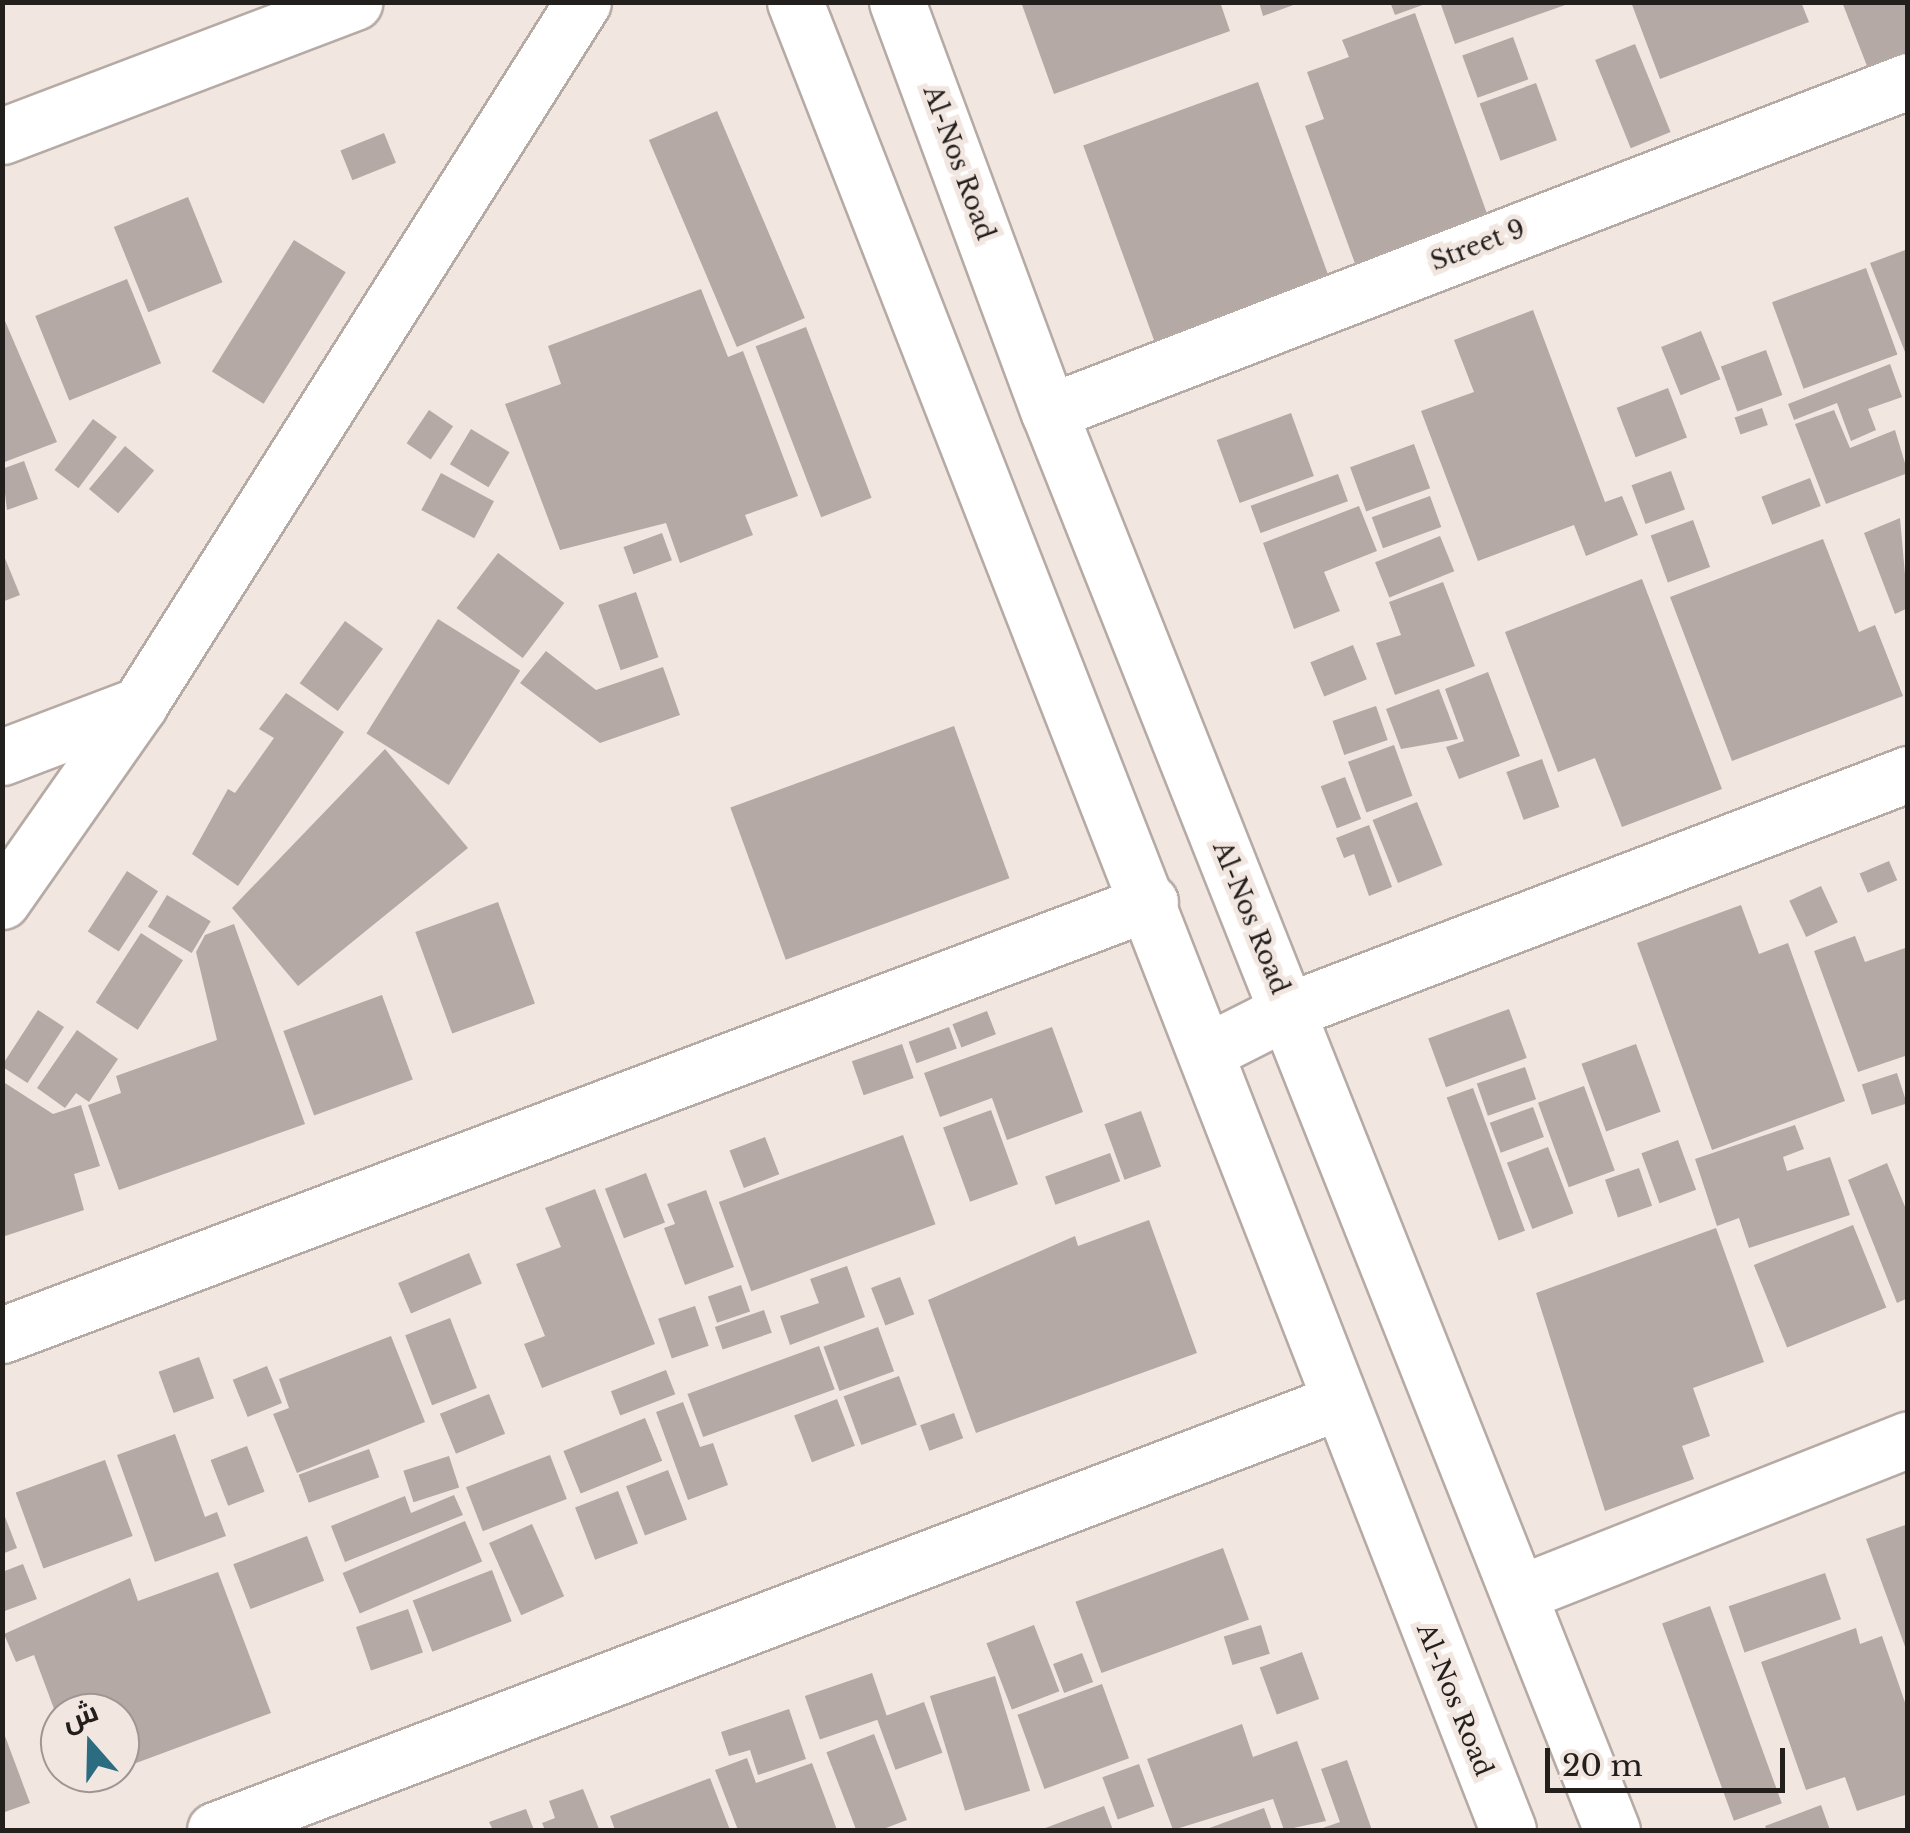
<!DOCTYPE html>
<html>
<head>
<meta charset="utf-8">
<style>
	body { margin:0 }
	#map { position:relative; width:1910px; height:1833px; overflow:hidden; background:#f2e6e1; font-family:"Libre Baskerville",Cairo,serif }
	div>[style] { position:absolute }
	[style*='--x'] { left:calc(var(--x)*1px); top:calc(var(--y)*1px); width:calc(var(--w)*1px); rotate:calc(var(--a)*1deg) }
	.building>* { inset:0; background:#b4a9a4; transform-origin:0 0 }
	.roads { filter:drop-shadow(2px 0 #b6aaa5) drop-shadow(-2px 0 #b6aaa5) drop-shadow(0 2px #b6aaa5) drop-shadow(0 -2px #b6aaa5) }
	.street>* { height:55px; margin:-27.5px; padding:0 27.5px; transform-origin:27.5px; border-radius:27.5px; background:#fff }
	.secondary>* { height:55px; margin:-27.5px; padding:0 27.5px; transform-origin:27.5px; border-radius:27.5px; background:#fff }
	span { translate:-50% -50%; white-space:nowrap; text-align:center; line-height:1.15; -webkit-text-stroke:10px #f2e6e1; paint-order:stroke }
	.street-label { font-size:25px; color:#231f1d }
	.frame { position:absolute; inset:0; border:5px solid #231f1d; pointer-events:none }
	.north { position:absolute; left:40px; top:1693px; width:100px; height:100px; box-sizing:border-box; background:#f2e6e1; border:2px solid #9f9693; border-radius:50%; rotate:340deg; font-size:28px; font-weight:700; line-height:40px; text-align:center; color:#231f1d }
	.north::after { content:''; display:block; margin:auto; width:35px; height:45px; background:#2c6c80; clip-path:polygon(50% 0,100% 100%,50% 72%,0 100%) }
	.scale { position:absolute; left:1545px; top:1748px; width:240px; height:45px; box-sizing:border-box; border:5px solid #231f1d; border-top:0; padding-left:12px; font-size:30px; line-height:35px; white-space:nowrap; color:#231f1d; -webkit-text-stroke:8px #f2e6e1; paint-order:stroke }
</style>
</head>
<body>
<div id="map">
	<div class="building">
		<div style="clip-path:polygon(1021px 2px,1220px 2px,1230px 31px,1054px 94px)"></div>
		<div style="clip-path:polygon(1259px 2px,1299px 2px,1299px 3px,1263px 16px)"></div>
		<div style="clip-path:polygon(1390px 2px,1428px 2px,1428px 3px,1395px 15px)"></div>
		<div style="clip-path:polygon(1440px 2px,1571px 2px,1571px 3px,1455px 44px)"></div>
		<div style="clip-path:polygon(1631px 2px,1801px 2px,1809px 22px,1660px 79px)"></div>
		<div style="clip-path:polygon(1842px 2px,1908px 2px,1908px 64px,1867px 66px)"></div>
		<div style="clip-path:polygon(1415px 13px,1490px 222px,1357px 269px,1305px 126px,1324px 119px,1307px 72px,1349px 57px,1342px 40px)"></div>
		<div style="left:1513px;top:37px;width:45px;height:54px;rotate:70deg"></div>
		<div style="left:1635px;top:44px;width:95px;height:43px;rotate:68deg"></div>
		<div style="left:1258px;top:82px;width:217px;height:186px;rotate:70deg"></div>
		<div style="left:1536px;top:83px;width:61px;height:60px;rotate:70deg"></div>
		<div style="left:717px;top:111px;width:225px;height:74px;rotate:67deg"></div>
		<div style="left:384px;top:133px;width:32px;height:47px;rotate:68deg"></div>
		<div style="left:188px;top:197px;width:92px;height:80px;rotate:68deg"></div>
		<div style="left:294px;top:240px;width:61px;height:155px;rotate:32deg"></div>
		<div style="clip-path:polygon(1908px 249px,1908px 357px,1907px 357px,1870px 263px)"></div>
		<div style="left:1866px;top:268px;width:92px;height:100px;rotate:70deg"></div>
		<div style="left:127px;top:279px;width:91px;height:99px;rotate:68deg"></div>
		<div style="clip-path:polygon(701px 289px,728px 357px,743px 351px,798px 496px,745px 515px,753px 535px,680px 563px,666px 523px,560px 550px,505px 404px,561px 384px,548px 346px)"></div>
		<div style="clip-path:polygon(1533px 310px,1605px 502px,1622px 496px,1638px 535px,1586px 556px,1574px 525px,1478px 561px,1421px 411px,1474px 392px,1454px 340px)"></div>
		<div style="clip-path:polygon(2px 314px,57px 442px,2px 463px)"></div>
		<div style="left:806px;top:327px;width:183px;height:54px;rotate:69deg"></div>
		<div style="left:1701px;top:331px;width:52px;height:43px;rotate:68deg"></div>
		<div style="left:1766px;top:350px;width:48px;height:48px;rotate:70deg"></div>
		<div style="clip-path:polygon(1890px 364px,1902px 397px,1868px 409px,1876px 430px,1851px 441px,1837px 403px,1794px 420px,1788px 404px)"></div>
		<div style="left:1668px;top:388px;width:53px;height:55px;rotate:69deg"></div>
		<div style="left:1762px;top:408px;width:18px;height:29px;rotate:71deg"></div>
		<div style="left:429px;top:410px;width:29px;height:40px;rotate:34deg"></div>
		<div style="clip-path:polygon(1834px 410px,1850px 448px,1895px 430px,1908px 473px,1826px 504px,1795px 424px)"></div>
		<div style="left:1291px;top:413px;width:67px;height:79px;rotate:70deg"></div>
		<div style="left:93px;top:419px;width:30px;height:64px;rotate:37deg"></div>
		<div style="left:471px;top:429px;width:45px;height:41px;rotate:31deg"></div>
		<div style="left:1414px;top:444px;width:47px;height:68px;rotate:70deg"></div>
		<div style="left:125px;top:446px;width:38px;height:56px;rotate:40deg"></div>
		<div style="clip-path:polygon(24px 461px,38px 499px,7px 510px,2px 469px)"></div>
		<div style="left:1671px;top:471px;width:41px;height:42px;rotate:70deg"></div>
		<div style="left:441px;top:473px;width:60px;height:42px;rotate:28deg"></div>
		<div style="left:1338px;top:474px;width:29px;height:93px;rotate:70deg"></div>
		<div style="left:1810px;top:478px;width:30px;height:52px;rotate:69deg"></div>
		<div style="left:1430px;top:496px;width:33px;height:62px;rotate:70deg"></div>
		<div style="clip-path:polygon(1359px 506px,1377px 551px,1324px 572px,1340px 611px,1294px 629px,1263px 543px)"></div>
		<div style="clip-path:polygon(1900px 518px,1908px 608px,1895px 614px,1864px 533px)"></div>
		<div style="left:1693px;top:520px;width:50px;height:45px;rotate:70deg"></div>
		<div style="left:662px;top:533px;width:29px;height:41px;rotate:70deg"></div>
		<div style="left:1440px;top:536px;width:38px;height:70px;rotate:68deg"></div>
		<div style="clip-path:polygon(1823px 539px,1859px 632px,1875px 625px,1903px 696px,1732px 761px,1670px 597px)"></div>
		<div style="clip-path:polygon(2px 551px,20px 595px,2px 602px)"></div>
		<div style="left:498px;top:553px;width:83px;height:69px;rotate:37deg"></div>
		<div style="clip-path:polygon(1642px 579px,1722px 789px,1622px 827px,1595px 758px,1558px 772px,1505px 632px)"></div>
		<div style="clip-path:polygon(1443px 582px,1475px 666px,1395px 695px,1376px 643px,1401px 635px,1389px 602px)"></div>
		<div style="left:636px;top:592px;width:69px;height:40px;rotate:71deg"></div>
		<div style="left:438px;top:619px;width:97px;height:135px;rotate:32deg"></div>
		<div style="left:345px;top:621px;width:47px;height:77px;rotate:36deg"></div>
		<div style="left:1353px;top:645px;width:37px;height:46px;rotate:68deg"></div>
		<div style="clip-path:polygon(546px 651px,596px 690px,663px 667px,680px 715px,600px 743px,520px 683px)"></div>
		<div style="clip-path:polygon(1488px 672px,1520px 756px,1459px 779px,1446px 747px,1464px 741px,1445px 689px)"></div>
		<div style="clip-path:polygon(1439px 689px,1458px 739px,1401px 749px,1386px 709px)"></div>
		<div style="clip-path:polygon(286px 693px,344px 732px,238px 886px,192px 854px,228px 789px,235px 793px,274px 738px,259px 729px)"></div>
		<div style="left:1376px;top:706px;width:36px;height:46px;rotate:71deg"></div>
		<div style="left:954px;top:726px;width:162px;height:238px;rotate:70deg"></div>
		<div style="left:1394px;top:745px;width:54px;height:49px;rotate:70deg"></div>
		<div style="clip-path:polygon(385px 749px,468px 848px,298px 986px,232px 908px)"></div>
		<div style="left:1542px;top:759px;width:51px;height:38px;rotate:70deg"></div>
		<div style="left:1345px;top:777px;width:45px;height:26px;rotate:69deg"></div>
		<div style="left:1417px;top:802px;width:68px;height:48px;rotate:68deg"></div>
		<div style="clip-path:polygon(1369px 825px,1392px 887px,1369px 896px,1354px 854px,1344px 858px,1336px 838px)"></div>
		<div style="left:1889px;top:861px;width:21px;height:32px;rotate:67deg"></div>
		<div style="left:127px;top:871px;width:37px;height:72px;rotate:33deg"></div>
		<div style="left:1821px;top:886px;width:40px;height:35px;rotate:65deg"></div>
		<div style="left:167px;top:895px;width:51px;height:37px;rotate:31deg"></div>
		<div style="left:498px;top:902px;width:108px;height:88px;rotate:70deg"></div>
		<div style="clip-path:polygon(1741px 905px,1759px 954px,1788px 943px,1845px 1101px,1712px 1150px,1637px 943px)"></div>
		<div style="clip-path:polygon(234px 924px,305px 1124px,119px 1190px,88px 1105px,121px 1093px,116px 1076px,217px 1040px,196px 952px,205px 935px)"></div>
		<div style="left:141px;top:933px;width:50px;height:83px;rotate:33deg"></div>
		<div style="clip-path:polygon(1855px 936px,1865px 962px,1908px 947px,1908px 1055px,1858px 1072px,1814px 951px)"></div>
		<div style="left:382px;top:995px;width:90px;height:105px;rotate:70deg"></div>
		<div style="left:1509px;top:1009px;width:52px;height:86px;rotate:70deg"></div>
		<div style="left:38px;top:1010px;width:31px;height:67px;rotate:33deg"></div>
		<div style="left:987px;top:1011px;width:25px;height:37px;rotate:69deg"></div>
		<div style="left:949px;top:1027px;width:23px;height:43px;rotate:70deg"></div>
		<div style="clip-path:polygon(1052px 1027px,1083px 1112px,1007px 1140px,992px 1098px,940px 1117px,924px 1073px)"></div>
		<div style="clip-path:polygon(77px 1030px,118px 1059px,89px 1102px,76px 1093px,65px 1108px,37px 1088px)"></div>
		<div style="left:902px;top:1044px;width:36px;height:53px;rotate:71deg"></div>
		<div style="left:1636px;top:1044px;width:72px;height:58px;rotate:70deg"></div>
		<div style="left:1525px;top:1067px;width:34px;height:51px;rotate:71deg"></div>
		<div style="left:1897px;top:1073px;width:32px;height:37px;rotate:72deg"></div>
		<div style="clip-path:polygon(5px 1083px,53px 1114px,81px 1105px,100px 1166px,74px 1174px,84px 1210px,2px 1237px)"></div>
		<div style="left:1584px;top:1086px;width:90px;height:49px;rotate:70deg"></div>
		<div style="left:1473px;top:1088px;width:152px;height:28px;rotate:70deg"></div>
		<div style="left:1533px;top:1107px;width:32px;height:46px;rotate:70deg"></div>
		<div style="left:991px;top:1110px;width:79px;height:51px;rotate:70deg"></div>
		<div style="left:1141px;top:1111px;width:59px;height:39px;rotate:70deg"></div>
		<div style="clip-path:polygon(1795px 1125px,1804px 1149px,1783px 1157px,1787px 1171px,1830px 1157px,1850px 1215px,1749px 1248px,1739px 1218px,1717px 1226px,1695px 1159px)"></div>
		<div style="left:903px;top:1135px;width:95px;height:196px;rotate:70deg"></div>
		<div style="left:765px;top:1137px;width:40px;height:38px;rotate:69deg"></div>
		<div style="left:1678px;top:1140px;width:53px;height:39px;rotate:70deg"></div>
		<div style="left:1548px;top:1147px;width:71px;height:44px;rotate:69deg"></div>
		<div style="left:1110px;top:1153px;width:30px;height:69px;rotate:70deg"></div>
		<div style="clip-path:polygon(1887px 1163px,1908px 1214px,1908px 1298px,1897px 1303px,1848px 1180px)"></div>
		<div style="left:1639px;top:1168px;width:40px;height:36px;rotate:71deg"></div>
		<div style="left:646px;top:1173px;width:53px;height:44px;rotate:69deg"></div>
		<div style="clip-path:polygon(595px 1189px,655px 1344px,542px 1388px,524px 1344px,545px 1336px,516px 1264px,561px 1247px,545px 1208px)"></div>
		<div style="clip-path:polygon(706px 1190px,734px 1267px,685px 1285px,664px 1228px,675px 1224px,667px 1204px)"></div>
		<div style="clip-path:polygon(1149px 1220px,1197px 1353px,976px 1433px,928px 1300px,1075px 1236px,1078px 1246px)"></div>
		<div style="left:1853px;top:1225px;width:89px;height:107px;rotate:68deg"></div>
		<div style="clip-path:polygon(1716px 1228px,1764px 1362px,1693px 1388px,1710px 1436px,1682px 1446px,1694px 1479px,1605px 1511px,1536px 1293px)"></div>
		<div style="left:469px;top:1253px;width:33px;height:77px;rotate:67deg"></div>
		<div style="clip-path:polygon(847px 1266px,865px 1317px,790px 1345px,780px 1316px,819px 1303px,810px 1279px)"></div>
		<div style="left:900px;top:1277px;width:40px;height:31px;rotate:69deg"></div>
		<div style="left:741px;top:1285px;width:28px;height:35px;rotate:71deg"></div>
		<div style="left:695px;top:1306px;width:42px;height:39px;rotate:71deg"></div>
		<div style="left:764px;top:1310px;width:24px;height:52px;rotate:71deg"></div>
		<div style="left:450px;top:1318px;width:75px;height:48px;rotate:69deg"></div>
		<div style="left:878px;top:1327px;width:47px;height:58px;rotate:70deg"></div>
		<div style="clip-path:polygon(391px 1336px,425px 1422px,297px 1473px,273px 1414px,289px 1408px,279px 1379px)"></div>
		<div style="left:819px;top:1346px;width:46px;height:140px;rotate:70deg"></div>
		<div style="left:199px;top:1357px;width:44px;height:43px;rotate:70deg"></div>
		<div style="left:267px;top:1366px;width:40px;height:37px;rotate:68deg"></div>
		<div style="left:666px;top:1370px;width:26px;height:59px;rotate:69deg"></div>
		<div style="left:899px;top:1376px;width:52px;height:59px;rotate:70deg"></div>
		<div style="left:489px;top:1394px;width:43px;height:53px;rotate:68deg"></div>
		<div style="left:837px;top:1399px;width:50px;height:46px;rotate:69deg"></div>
		<div style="clip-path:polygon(683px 1402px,700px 1447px,713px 1443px,728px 1485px,688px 1500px,656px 1412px)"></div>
		<div style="left:954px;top:1413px;width:27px;height:36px;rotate:70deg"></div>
		<div style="left:645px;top:1418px;width:46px;height:88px;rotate:68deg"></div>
		<div style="clip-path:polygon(175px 1434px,205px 1517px,217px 1512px,226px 1536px,155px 1562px,117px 1455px)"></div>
		<div style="left:247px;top:1446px;width:49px;height:39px;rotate:69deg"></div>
		<div style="left:369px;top:1449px;width:30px;height:75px;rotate:70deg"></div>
		<div style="left:550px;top:1455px;width:47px;height:90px;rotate:69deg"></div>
		<div style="left:449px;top:1456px;width:33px;height:48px;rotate:72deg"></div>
		<div style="left:105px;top:1460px;width:81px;height:95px;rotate:70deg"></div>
		<div style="left:668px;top:1470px;width:53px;height:45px;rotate:69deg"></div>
		<div style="left:618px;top:1491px;width:56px;height:46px;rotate:69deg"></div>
		<div style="clip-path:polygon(454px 1495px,463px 1515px,345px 1562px,331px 1526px,405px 1496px,411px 1513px)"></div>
		<div style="clip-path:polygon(2px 1509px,17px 1548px,2px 1554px)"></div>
		<div style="left:465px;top:1521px;width:44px;height:133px;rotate:67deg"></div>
		<div style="left:532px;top:1524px;width:79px;height:47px;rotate:66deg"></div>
		<div style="clip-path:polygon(1908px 1524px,1908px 1652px,1907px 1652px,1866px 1539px)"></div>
		<div style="left:307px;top:1536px;width:48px;height:79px;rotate:69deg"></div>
		<div style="left:1223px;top:1548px;width:76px;height:157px;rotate:70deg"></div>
		<div style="clip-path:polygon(23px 1564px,37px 1599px,2px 1612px,2px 1572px)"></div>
		<div style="left:492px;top:1570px;width:55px;height:85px;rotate:69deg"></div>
		<div style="clip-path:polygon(218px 1572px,271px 1713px,120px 1769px,120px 1713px,60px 1713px,60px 1725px,34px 1655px,16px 1662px,4px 1634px,130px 1578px,138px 1601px)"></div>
		<div style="left:1825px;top:1573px;width:49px;height:102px;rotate:71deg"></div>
		<div style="left:1710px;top:1606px;width:210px;height:51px;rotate:70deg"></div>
		<div style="left:408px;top:1609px;width:46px;height:55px;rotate:71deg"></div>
		<div style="left:1034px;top:1625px;width:71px;height:51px;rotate:69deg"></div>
		<div style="left:1261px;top:1625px;width:30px;height:39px;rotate:73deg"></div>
		<div style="clip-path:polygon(1856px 1628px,1860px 1644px,1882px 1636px,1908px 1711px,1908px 1794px,1857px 1811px,1845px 1777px,1806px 1790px,1761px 1662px)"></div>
		<div style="left:1302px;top:1652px;width:50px;height:45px;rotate:70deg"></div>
		<div style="left:1082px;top:1653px;width:31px;height:31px;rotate:69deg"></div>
		<div style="left:872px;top:1673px;width:46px;height:71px;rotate:71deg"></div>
		<div style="left:995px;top:1676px;width:120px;height:68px;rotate:73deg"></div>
		<div style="left:1102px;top:1684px;width:79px;height:90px;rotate:70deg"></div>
		<div style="left:924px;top:1702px;width:54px;height:50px;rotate:70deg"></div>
		<div style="clip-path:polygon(789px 1709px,806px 1759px,758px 1775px,750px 1750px,729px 1756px,721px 1732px)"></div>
		<div style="clip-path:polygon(1242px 1724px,1253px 1757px,1297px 1741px,1326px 1821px,1284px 1830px,1273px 1799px,1173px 1830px,1147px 1759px)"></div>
		<div style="clip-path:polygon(2px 1728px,30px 1803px,2px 1813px)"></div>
		<div style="left:874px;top:1734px;width:92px;height:51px;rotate:69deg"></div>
		<div style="clip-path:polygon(747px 1758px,756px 1783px,812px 1763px,837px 1830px,738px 1830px,715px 1770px)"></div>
		<div style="clip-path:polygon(1347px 1760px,1372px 1830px,1317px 1830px,1340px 1822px,1321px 1769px)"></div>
		<div style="left:1139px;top:1764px;width:45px;height:39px;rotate:70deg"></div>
		<div style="clip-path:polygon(77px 1773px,107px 1773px,81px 1783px)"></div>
		<div style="clip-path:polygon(710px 1778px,730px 1830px,615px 1830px,610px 1816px)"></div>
		<div style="clip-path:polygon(583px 1789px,599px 1829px,545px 1830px,542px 1823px,555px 1818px,549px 1801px)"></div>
		<div style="clip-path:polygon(1821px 1805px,1830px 1830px,1767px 1830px,1765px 1826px)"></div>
		<div style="clip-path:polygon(1104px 1806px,1113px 1830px,1040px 1830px)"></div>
		<div style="clip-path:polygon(1264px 1808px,1272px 1830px,1204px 1830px)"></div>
		<div style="clip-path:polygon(526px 1809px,534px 1830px,493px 1830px,489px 1822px)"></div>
	</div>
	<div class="roads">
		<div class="street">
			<div style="--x:1049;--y:412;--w:921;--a:-21.07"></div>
			<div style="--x:2;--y:757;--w:147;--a:-20.8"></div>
			<div style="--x:1206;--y:1052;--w:91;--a:-26.8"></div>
			<div style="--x:1287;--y:1011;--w:665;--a:-20.89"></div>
			<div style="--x:2;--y:1335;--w:1227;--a:-20.67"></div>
			<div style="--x:1520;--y:1593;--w:417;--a:-21.6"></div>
			<div style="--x:215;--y:1830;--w:1202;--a:-20.86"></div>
		</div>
		<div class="secondary">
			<div style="--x:795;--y:2;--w:1962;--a:68.69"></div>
			<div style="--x:897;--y:2;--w:437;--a:69.7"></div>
			<div style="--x:1049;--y:412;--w:1526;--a:68.35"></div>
			<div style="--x:2;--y:136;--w:377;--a:-20.8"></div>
			<div style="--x:2;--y:901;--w:239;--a:-55"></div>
			<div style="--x:139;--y:705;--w:831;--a:-57.72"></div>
		</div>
	</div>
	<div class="street-label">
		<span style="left:958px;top:163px;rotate:70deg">Al-Nos Road</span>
		<span style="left:1478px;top:246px;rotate:-21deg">Street 9</span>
		<span style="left:1250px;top:918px;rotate:68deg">Al-Nos Road</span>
		<span style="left:1454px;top:1700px;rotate:68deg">Al-Nos Road</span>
	</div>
	<div class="frame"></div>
	<div class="north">ش</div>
	<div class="scale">20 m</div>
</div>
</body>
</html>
